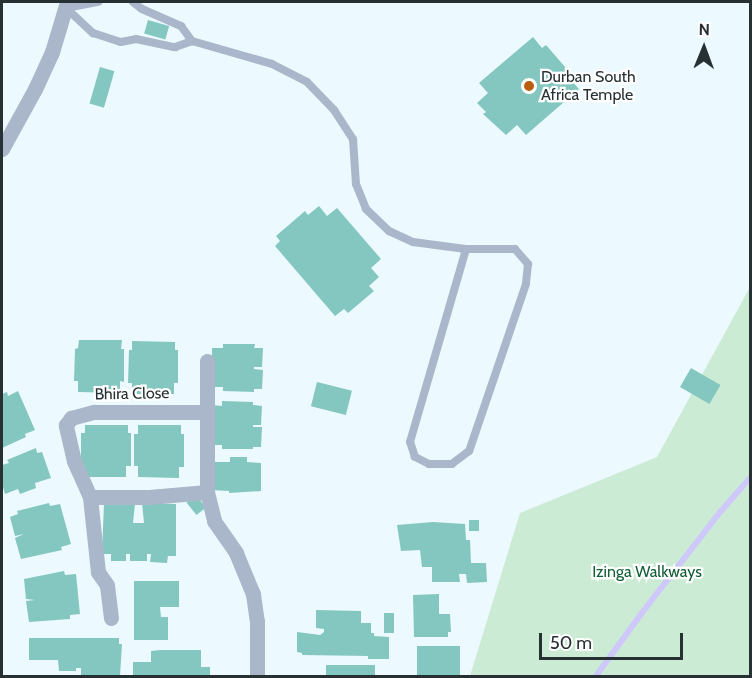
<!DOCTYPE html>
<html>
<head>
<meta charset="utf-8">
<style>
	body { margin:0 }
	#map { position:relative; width:752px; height:678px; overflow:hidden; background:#ecf9fe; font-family:Cabin,sans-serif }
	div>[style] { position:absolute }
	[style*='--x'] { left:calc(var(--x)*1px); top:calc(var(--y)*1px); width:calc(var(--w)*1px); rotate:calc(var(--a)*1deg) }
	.green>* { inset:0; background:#ccebd5 }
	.stream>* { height:6px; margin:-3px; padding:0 3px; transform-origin:3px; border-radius:3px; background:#cfc8fa }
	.building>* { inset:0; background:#83c7c0; transform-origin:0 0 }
	.lane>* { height:8px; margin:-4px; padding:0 4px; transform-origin:4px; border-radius:4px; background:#aab7ca }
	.street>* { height:15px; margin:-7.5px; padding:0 7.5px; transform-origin:7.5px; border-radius:7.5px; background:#aab7ca }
	.dots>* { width:16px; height:16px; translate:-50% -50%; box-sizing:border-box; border:3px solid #fff; border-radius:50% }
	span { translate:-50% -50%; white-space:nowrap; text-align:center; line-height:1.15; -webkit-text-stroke:4.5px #fff; paint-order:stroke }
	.poi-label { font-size:16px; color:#273033 }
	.left { translate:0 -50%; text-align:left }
	.street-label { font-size:16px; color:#273033 }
	.park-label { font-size:16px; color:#115e35 }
	.frame { position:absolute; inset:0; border:3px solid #273033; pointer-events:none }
	.north { position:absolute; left:674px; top:18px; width:60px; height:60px; -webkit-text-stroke:4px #fff; paint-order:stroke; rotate:1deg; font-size:16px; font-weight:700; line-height:24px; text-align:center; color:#273033 }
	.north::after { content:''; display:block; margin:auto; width:21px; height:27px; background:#273033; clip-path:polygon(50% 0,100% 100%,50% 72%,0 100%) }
	.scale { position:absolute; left:539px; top:633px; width:144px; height:27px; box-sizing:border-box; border:3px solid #273033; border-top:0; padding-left:8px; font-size:18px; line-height:21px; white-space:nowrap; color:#273033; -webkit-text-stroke:4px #fff; paint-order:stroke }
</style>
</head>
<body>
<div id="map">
	<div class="green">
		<div style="clip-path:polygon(750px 287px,750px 676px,470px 676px,520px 513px,657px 457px)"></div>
	</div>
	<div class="stream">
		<div style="--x:596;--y:676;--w:77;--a:-54"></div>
		<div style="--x:641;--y:614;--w:130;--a:-52.2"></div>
		<div style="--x:721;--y:511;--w:44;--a:-48.7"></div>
	</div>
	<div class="building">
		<div style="left:148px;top:20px;width:22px;height:14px;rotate:16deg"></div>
		<div style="clip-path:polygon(533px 37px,542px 48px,546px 45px,572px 75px,569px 78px,579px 89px,526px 135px,517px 125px,506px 135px,483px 114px,486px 112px,477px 103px,488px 93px,479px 83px)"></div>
		<div style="left:100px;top:67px;width:15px;height:38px;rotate:16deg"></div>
		<div style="clip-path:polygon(319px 206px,327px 216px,337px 208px,381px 259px,371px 268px,379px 277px,369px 286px,374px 291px,348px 313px,344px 309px,335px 316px,275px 246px,280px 241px,276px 236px,305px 211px,308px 215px)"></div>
		<div style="clip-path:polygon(79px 340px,122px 340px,121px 349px,124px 349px,124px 382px,120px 381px,120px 393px,78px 392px,78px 381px,74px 381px,75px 349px,78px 348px)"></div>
		<div style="clip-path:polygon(132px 341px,175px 342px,175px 350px,178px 350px,178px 383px,174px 383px,174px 394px,132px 394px,132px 383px,128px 383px,129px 350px,132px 350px)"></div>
		<div style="clip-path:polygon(223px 344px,255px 344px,254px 348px,263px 348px,262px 367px,254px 367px,254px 369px,263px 370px,262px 389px,254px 389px,254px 392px,223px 391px,223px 387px,212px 387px,215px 367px,212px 367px,212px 348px,223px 348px)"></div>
		<div style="left:691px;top:368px;width:34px;height:22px;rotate:30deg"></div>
		<div style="left:317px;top:382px;width:36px;height:25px;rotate:14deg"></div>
		<div style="clip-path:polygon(18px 391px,35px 430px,25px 434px,26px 437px,2px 448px,2px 394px,7px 392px,8px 396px)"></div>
		<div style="clip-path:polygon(222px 401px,253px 402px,253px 405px,262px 406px,261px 425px,253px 425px,253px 427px,262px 427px,261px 447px,253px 447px,253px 449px,222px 449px,222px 445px,211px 445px,211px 405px,222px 406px)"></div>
		<div style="clip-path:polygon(85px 425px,128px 425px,128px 433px,131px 433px,131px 466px,126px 466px,126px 477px,85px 477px,85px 466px,81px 466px,81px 433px,85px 433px)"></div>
		<div style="clip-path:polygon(138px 425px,181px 425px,181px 434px,184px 434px,184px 467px,179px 467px,179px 478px,138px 477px,138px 466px,134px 466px,134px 434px,138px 434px)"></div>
		<div style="clip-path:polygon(36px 448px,37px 453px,42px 452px,51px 478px,35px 483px,36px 488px,20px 494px,18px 489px,5px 494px,2px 483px,2px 465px,9px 463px,7px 460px)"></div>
		<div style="clip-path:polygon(230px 457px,247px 457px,247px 462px,261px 463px,261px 491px,229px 493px,229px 491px,211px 490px,212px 462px,230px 462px)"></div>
		<div style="left:196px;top:495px;width:16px;height:12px;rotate:52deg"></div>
		<div style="clip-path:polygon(49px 503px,50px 506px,60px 504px,71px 544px,61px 547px,62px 550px,21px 559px,15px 538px,24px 534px,15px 536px,10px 517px,18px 514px,17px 511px)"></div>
		<div style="clip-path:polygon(104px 503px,135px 504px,133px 523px,144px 523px,142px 503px,176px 504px,176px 556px,168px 556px,167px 563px,150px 562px,151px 554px,147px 554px,147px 561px,130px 561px,130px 554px,126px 554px,126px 561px,111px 561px,111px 554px,102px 554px)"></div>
		<div style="left:469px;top:520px;width:10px;height:11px"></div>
		<div style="clip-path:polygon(433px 522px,465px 524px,466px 540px,470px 540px,471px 563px,486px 563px,487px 582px,467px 583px,466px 574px,459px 574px,460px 582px,432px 582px,432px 567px,422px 567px,420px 550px,401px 551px,397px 525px)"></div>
		<div style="clip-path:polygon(64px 571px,65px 575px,76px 574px,80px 614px,70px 615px,70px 619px,29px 622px,26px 601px,35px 600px,26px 599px,24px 579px)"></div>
		<div style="clip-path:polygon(134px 581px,179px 581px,179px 607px,160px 607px,161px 617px,168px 617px,168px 640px,134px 640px)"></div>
		<div style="clip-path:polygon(439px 594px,439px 614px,450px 614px,451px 632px,448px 632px,448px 637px,414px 637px,413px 595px)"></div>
		<div style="clip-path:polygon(316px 610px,361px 611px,361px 623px,371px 623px,371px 633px,374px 633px,374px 636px,389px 637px,389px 659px,368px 659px,368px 656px,302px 655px,302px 653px,297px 652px,297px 632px,320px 635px,324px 632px,324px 629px,316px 628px)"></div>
		<div style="left:384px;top:613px;width:10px;height:20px"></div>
		<div style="clip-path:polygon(29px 638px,119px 638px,119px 644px,122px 644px,120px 676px,81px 675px,81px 668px,76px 668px,76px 671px,59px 671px,58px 660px,29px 660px)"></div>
		<div style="left:460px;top:646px;width:30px;height:43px;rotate:90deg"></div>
		<div style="clip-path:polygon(161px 650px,201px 650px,201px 667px,210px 667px,210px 676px,133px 676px,133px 662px,151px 662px,151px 651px)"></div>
		<div style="left:326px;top:665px;width:49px;height:11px"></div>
	</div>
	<div class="lane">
		<div style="--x:133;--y:2;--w:11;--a:38"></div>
		<div style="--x:142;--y:9;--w:43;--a:23.6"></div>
		<div style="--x:181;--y:26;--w:19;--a:54"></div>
		<div style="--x:192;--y:41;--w:83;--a:16"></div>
		<div style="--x:272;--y:64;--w:39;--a:27"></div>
		<div style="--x:307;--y:82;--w:39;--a:46"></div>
		<div style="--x:334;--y:110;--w:35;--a:57"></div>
		<div style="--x:353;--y:139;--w:45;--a:86.2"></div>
		<div style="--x:356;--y:184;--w:27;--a:68"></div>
		<div style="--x:366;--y:209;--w:32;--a:44"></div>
		<div style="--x:389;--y:231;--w:26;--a:25"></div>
		<div style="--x:413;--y:242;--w:53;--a:7.5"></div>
		<div style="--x:466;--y:249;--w:49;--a:0"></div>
		<div style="--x:515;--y:249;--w:20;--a:49"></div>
		<div style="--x:528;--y:264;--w:20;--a:96"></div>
		<div style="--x:526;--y:284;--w:176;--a:108.8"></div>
		<div style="--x:469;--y:451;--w:21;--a:143"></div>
		<div style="--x:452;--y:464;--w:23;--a:180"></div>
		<div style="--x:429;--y:464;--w:16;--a:-153"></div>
		<div style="--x:415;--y:457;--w:16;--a:-108"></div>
		<div style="--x:410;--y:442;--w:201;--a:-73.8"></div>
		<div style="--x:66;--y:8;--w:37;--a:43"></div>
		<div style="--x:93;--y:33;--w:29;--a:18"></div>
		<div style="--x:121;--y:42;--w:15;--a:-11"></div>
		<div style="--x:136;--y:39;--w:40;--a:12"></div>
		<div style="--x:175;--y:47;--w:18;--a:-19"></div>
		<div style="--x:66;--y:8;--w:33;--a:-11"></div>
	</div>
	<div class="street">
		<div style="--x:2;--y:149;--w:68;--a:-61.2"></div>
		<div style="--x:35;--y:89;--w:41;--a:-65.3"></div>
		<div style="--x:52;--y:52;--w:52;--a:-73.3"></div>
		<div style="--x:207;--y:361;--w:131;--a:90"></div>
		<div style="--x:207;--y:492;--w:30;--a:76"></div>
		<div style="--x:214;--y:521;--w:39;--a:55"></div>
		<div style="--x:236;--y:553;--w:44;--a:67.5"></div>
		<div style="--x:253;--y:594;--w:27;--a:82"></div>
		<div style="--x:257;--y:621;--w:55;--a:90"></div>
		<div style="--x:90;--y:497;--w:59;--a:0"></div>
		<div style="--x:149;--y:497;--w:58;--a:-4.9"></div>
		<div style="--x:111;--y:618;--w:33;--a:-97"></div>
		<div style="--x:107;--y:585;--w:16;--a:-125"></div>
		<div style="--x:98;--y:572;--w:75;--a:-96.1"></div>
		<div style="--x:90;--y:497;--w:39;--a:-114"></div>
		<div style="--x:74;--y:461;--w:37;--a:-103"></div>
		<div style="--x:66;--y:425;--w:9;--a:-54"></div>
		<div style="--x:71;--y:418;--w:24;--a:-15"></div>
		<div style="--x:94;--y:412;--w:113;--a:0"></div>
	</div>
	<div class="dots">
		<div style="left:529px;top:86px;background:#bb5d0f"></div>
	</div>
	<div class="poi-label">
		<span class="left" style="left:541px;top:86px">Durban South<br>Africa Temple</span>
	</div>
	<div class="street-label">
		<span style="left:132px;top:394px;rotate:-1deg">Bhira Close</span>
	</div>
	<div class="park-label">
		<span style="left:647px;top:572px">Izinga Walkways</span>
	</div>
	<div class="frame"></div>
	<div class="north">N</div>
	<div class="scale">50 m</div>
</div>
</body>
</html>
